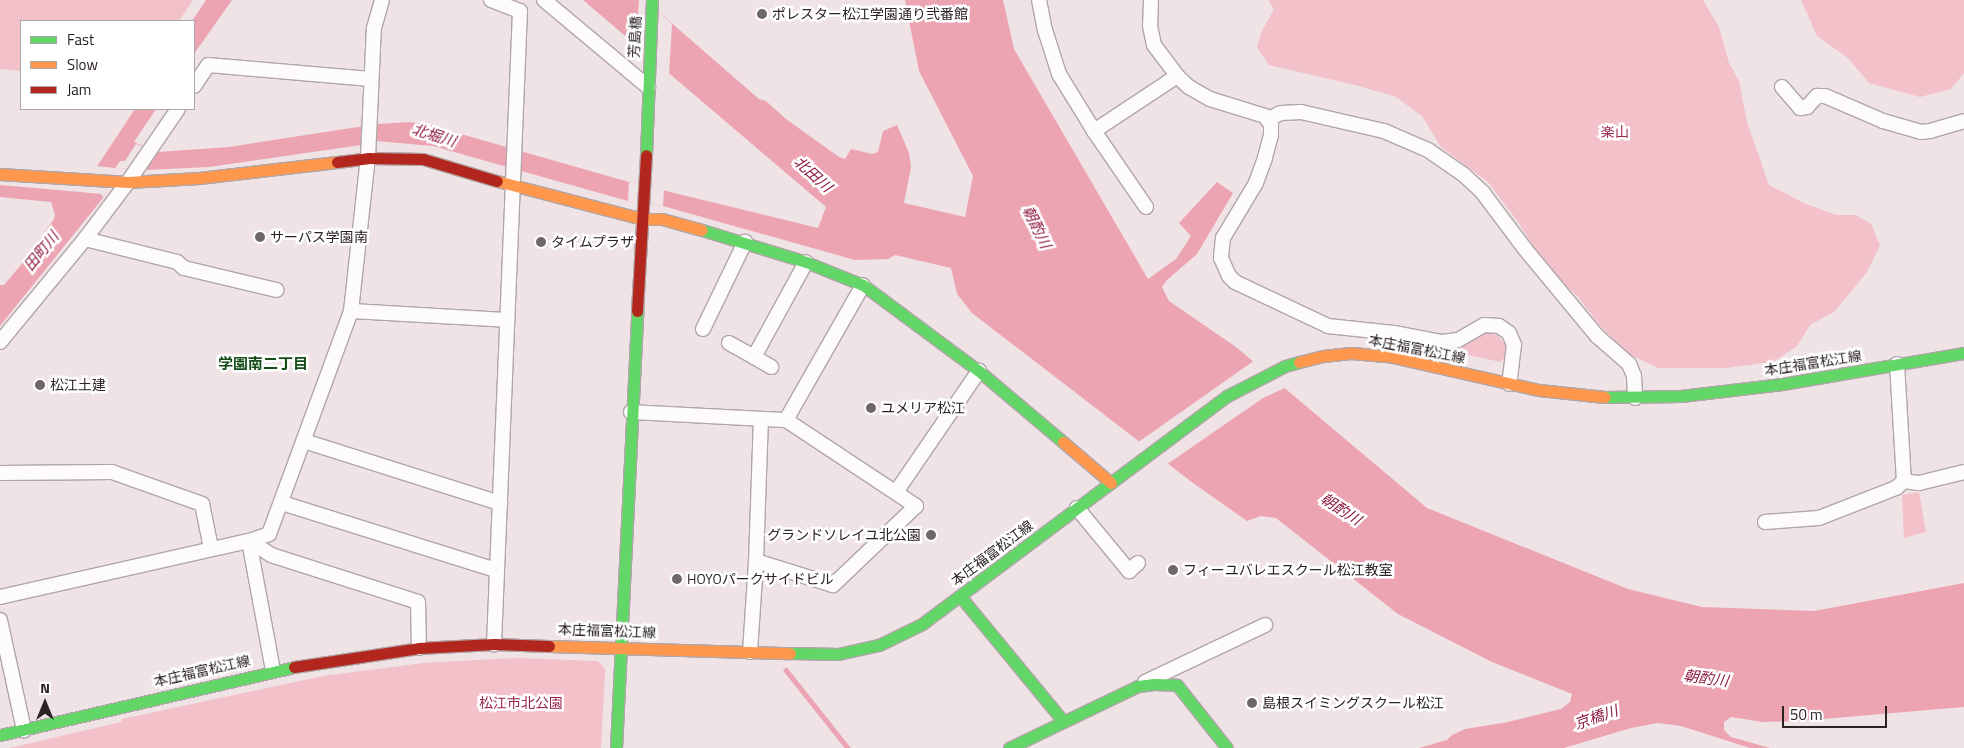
<!DOCTYPE html>
<html>
<head>
<meta charset="utf-8">
<style>
	body { margin:0 }
	#map { position:relative; width:1964px; height:748px; overflow:hidden; background:#f0e3e6; font-family:"Titillium Web","Noto Sans JP",sans-serif }
	div>[style] { position:absolute }
	[style*='--x'] { left:calc(var(--x)*1px); top:calc(var(--y)*1px); width:calc(var(--w)*1px); rotate:calc(var(--a)*1deg) }
	.green>* { inset:0; background:#f2c1ca }
	.water>* { inset:0; background:#eca4b2 }
	.pier>* { inset:0; background:#f0e3e6 }
	.stream>* { height:4.5px; margin:-2.25px; padding:0 2.25px; transform-origin:2.25px; border-radius:2.25px; background:#eca4b2 }
	.roads { filter:drop-shadow(1px 0 #b0a6a8) drop-shadow(-1px 0 #b0a6a8) drop-shadow(0 1px #b0a6a8) drop-shadow(0 -1px #b0a6a8) }
	.street>* { height:14px; margin:-7px; padding:0 7px; transform-origin:7px; border-radius:7px; background:#fdfbfb }
	.fast>* { height:11px; margin:-5.5px; padding:0 5.5px; transform-origin:5.5px; border-radius:5.5px; background:#63d668 }
	.slow>* { height:11px; margin:-5.5px; padding:0 5.5px; transform-origin:5.5px; border-radius:5.5px; background:#ff974d }
	.jam>* { height:11px; margin:-5.5px; padding:0 5.5px; transform-origin:5.5px; border-radius:5.5px; background:#b3261e }
	.dots>* { width:14px; height:14px; translate:-50% -50%; box-sizing:border-box; border:2px solid #fff; border-radius:50% }
	span { translate:-50% -50%; white-space:nowrap; text-align:center; line-height:1.15; -webkit-text-stroke:5px #fff; paint-order:stroke }
	.poi-label { font-size:14px; color:#2a2223 }
	.left { translate:0 -50%; text-align:left }
	.right { translate:-100% -50%; text-align:right }
	.street-label { font-size:14px; color:#2a2223 }
	.park-label { font-size:14px; color:#982647 }
	.water-label { font-size:15px; color:#8d1a3f; font-style:italic }
	.neighbourhood-label { font-size:15px; color:#154c18; font-weight:700 }
	.legend { position:absolute; left:20px; top:20px; width:175px; height:90px; box-sizing:border-box; background:#fff; border:1px solid #aaa7a7; margin:0; padding:6px 9px; list-style:none; font-size:15px; color:#2a2223 }
	.legend li { display:flex; align-items:center; gap:10px; height:25px }
	.legend b { width:25px; border:1px solid #aaa7a7 }
	.north { position:absolute; left:20px; top:678px; width:50px; height:50px; -webkit-text-stroke:4px #fff; paint-order:stroke; rotate:0deg; font-size:14px; font-weight:700; line-height:20px; text-align:center; color:#2a2223 }
	.north::after { content:''; display:block; margin:auto; width:18px; height:22px; background:#2a2223; clip-path:polygon(50% 0,100% 100%,50% 72%,0 100%) }
	.scale { position:absolute; left:1782px; top:706px; width:105px; height:22px; box-sizing:border-box; border:2px solid #2a2223; border-top:0; padding-left:6px; font-size:15px; line-height:18px; white-space:nowrap; color:#2a2223; -webkit-text-stroke:4px #fff; paint-order:stroke }
</style>
</head>
<body>
<div id="map">
	<div class="green">
		<div style="clip-path:polygon(0 0,193px 0,179px 21px,21px 21px,21px 71px,0 69px)"></div>
		<div style="clip-path:polygon(1268px 0,1703px 0,1719px 27px,1729px 63px,1739px 81px,1747px 122px,1769px 185px,1806px 204px,1836px 215px,1856px 215px,1871px 224px,1880px 245px,1867px 272px,1834px 312px,1810px 325px,1797px 346px,1773px 362px,1726px 368px,1658px 368px,1629px 354px,1601px 327px,1578px 297px,1545px 265px,1518px 222px,1488px 182px,1441px 147px,1422px 116px,1396px 97px,1359px 86px,1269px 65px,1257px 47px,1262px 31px,1274px 9px)"></div>
		<div style="clip-path:polygon(1801px 0,1964px 0,1964px 73px,1951px 89px,1920px 97px,1869px 83px,1848px 58px,1817px 36px)"></div>
		<div style="clip-path:polygon(1486px 333px,1497px 335px,1505px 344px,1506px 355px,1501px 362px,1435px 348px,1461px 346px)"></div>
		<div style="clip-path:polygon(1919px 492px,1926px 532px,1904px 538px,1902px 495px)"></div>
		<div style="clip-path:polygon(517px 658px,597px 661px,602px 665px,605px 670px,601px 748px,9px 748px,121px 722px,122px 719px,323px 676px,423px 663px)"></div>
	</div>
	<div class="water">
		<div style="clip-path:polygon(206px 0,232px 0,194px 54px,192px 21px)"></div>
		<div style="clip-path:polygon(583px 0,645px 0,759px 99px,766px 101px,786px 119px,839px 157px,845px 159px,851px 149px,872px 154px,878px 152px,883px 131px,897px 125px,909px 153px,911px 167px,904px 203px,965px 217px,973px 176px,919px 71px,905px 0,1003px 0,1014px 49px,1148px 279px,1176px 259px,1191px 236px,1179px 223px,1217px 182px,1233px 193px,1197px 254px,1167px 280px,1162px 287px,1169px 301px,1236px 347px,1427px 508px,1628px 589px,1702px 607px,1814px 611px,1964px 583px,1964px 707px,1799px 721px,1763px 722px,1731px 717px,1724px 722px,1724px 730px,1731px 737px,1770px 748px,1750px 748px,1681px 726px,1658px 723px,1631px 728px,1564px 748px,1419px 748px,1447px 740px,1452px 735px,1465px 729px,1508px 722px,1561px 709px,1570px 702px,1572px 694px,1492px 662px,1398px 614px,1276px 518px,1261px 516px,1247px 521px,1193px 483px,972px 313px,957px 294px,951px 268px,895px 255px,888px 259px,855px 260px,663px 206px,628px 201px,433px 146px,376px 141px,361px 145px,209px 167px,146px 170px,115px 168px,103px 198px,0 326px,0 285px,4px 285px,25px 260px,54px 219px,55px 215px,51px 202px,0 197px,0 185px,80px 192px,135px 109px,156px 109px,134px 142px,157px 152px,229px 147px,377px 124px,410px 122px,433px 126px,629px 182px,818px 228px,826px 207px)"></div>
	</div>
	<div class="pier">
		<div style="clip-path:polygon(639px 0,645px 0,672px 24px,669px 74px,636px 45px)"></div>
		<div style="clip-path:polygon(136px 144px,157px 152px,146px 170px,115px 168px,103px 198px,101px 194px,80px 192px,97px 166px,115px 168px,120px 161px,125px 161px)"></div>
		<div style="clip-path:polygon(629px 182px,664px 190px,663px 206px,628px 201px)"></div>
		<div style="clip-path:polygon(1255px 360px,1287px 387px,1263px 398px,1166px 465px,1137px 443px)"></div>
	</div>
	<div class="stream">
		<div style="--x:786;--y:670;--w:100;--a:51.5"></div>
	</div>
	<div class="roads">
		<div class="street">
			<div style="--x:491;--y:0;--w:31;--a:21"></div>
			<div style="--x:520;--y:11;--w:634;--a:92.35"></div>
			<div style="--x:544;--y:0;--w:136;--a:39.9"></div>
			<div style="--x:1039;--y:0;--w:31;--a:79"></div>
			<div style="--x:1045;--y:30;--w:46;--a:72.3"></div>
			<div style="--x:1059;--y:74;--w:67;--a:58.4"></div>
			<div style="--x:1094;--y:131;--w:100;--a:-33.5"></div>
			<div style="--x:1151;--y:0;--w:26;--a:92"></div>
			<div style="--x:1150;--y:26;--w:19;--a:78"></div>
			<div style="--x:1154;--y:45;--w:39;--a:53"></div>
			<div style="--x:1177;--y:76;--w:16;--a:43"></div>
			<div style="--x:1189;--y:87;--w:24;--a:30"></div>
			<div style="--x:1210;--y:99;--w:58;--a:17.2"></div>
			<div style="--x:1265;--y:116;--w:11;--a:56"></div>
			<div style="--x:1271;--y:125;--w:10;--a:90"></div>
			<div style="--x:1271;--y:135;--w:24;--a:105"></div>
			<div style="--x:1265;--y:158;--w:27;--a:110"></div>
			<div style="--x:1256;--y:183;--w:64;--a:121"></div>
			<div style="--x:1223;--y:238;--w:20;--a:96"></div>
			<div style="--x:1221;--y:258;--w:20;--a:66"></div>
			<div style="--x:1229;--y:276;--w:8;--a:45"></div>
			<div style="--x:1235;--y:282;--w:103;--a:25.3"></div>
			<div style="--x:1328;--y:326;--w:66;--a:6.1"></div>
			<div style="--x:1394;--y:333;--w:49;--a:10.6"></div>
			<div style="--x:1442;--y:342;--w:16;--a:-7"></div>
			<div style="--x:1458;--y:340;--w:30;--a:-30"></div>
			<div style="--x:1484;--y:325;--w:15;--a:4"></div>
			<div style="--x:1499;--y:326;--w:12;--a:35"></div>
			<div style="--x:1509;--y:333;--w:13;--a:67"></div>
			<div style="--x:1514;--y:345;--w:39;--a:97"></div>
			<div style="--x:194;--y:86;--w:25;--a:-56"></div>
			<div style="--x:208;--y:65;--w:163;--a:4.9"></div>
			<div style="--x:1782;--y:87;--w:28;--a:49"></div>
			<div style="--x:1800;--y:108;--w:7;--a:-8"></div>
			<div style="--x:1807;--y:107;--w:15;--a:-48"></div>
			<div style="--x:1817;--y:96;--w:8;--a:0"></div>
			<div style="--x:1825;--y:96;--w:63;--a:23.3"></div>
			<div style="--x:1883;--y:121;--w:40;--a:16"></div>
			<div style="--x:1921;--y:132;--w:9;--a:-6"></div>
			<div style="--x:1930;--y:131;--w:35;--a:-16"></div>
			<div style="--x:1269;--y:119;--w:13;--a:-27"></div>
			<div style="--x:1281;--y:113;--w:20;--a:-3"></div>
			<div style="--x:1301;--y:112;--w:85;--a:12.9"></div>
			<div style="--x:1384;--y:131;--w:48;--a:23.4"></div>
			<div style="--x:1428;--y:150;--w:44;--a:34.8"></div>
			<div style="--x:1464;--y:175;--w:26;--a:43"></div>
			<div style="--x:1483;--y:193;--w:70;--a:53.1"></div>
			<div style="--x:1525;--y:249;--w:113;--a:50.4"></div>
			<div style="--x:1597;--y:336;--w:43;--a:41.2"></div>
			<div style="--x:1629;--y:364;--w:13;--a:67"></div>
			<div style="--x:1634;--y:376;--w:22;--a:87"></div>
			<div style="--x:1094;--y:131;--w:92;--a:55.6"></div>
			<div style="--x:85;--y:239;--w:95;--a:14"></div>
			<div style="--x:177;--y:262;--w:9;--a:41"></div>
			<div style="--x:184;--y:268;--w:95;--a:13.4"></div>
			<div style="--x:351;--y:311;--w:156;--a:3.3"></div>
			<div style="--x:703;--y:329;--w:97;--a:-64.2"></div>
			<div style="--x:0;--y:342;--w:134;--a:-50.5"></div>
			<div style="--x:85;--y:239;--w:71;--a:-53"></div>
			<div style="--x:128;--y:182;--w:88;--a:-55.6"></div>
			<div style="--x:729;--y:343;--w:29;--a:29"></div>
			<div style="--x:754;--y:357;--w:108;--a:-61.3"></div>
			<div style="--x:754;--y:357;--w:20;--a:30"></div>
			<div style="--x:1897;--y:364;--w:117;--a:86.6"></div>
			<div style="--x:1904;--y:481;--w:15;--a:8"></div>
			<div style="--x:1919;--y:483;--w:46;--a:-13.7"></div>
			<div style="--x:631;--y:412;--w:155;--a:3"></div>
			<div style="--x:786;--y:420;--w:156;--a:33.5"></div>
			<div style="--x:916;--y:506;--w:115;--a:136.4"></div>
			<div style="--x:833;--y:585;--w:81;--a:-162.7"></div>
			<div style="--x:786;--y:420;--w:155;--a:-60.3"></div>
			<div style="--x:304;--y:441;--w:206;--a:17.6"></div>
			<div style="--x:0;--y:473;--w:112;--a:-0.5"></div>
			<div style="--x:112;--y:472;--w:96;--a:19.6"></div>
			<div style="--x:202;--y:504;--w:45;--a:78.4"></div>
			<div style="--x:896;--y:492;--w:147;--a:-55.6"></div>
			<div style="--x:282;--y:503;--w:224;--a:17.4"></div>
			<div style="--x:1077;--y:508;--w:82;--a:50.5"></div>
			<div style="--x:1129;--y:571;--w:12;--a:-42"></div>
			<div style="--x:1765;--y:522;--w:54;--a:-4.2"></div>
			<div style="--x:1819;--y:518;--w:83;--a:-21.3"></div>
			<div style="--x:1896;--y:488;--w:11;--a:-41"></div>
			<div style="--x:249;--y:541;--w:26;--a:32"></div>
			<div style="--x:271;--y:555;--w:154;--a:17.7"></div>
			<div style="--x:418;--y:602;--w:46;--a:88.8"></div>
			<div style="--x:249;--y:541;--w:131;--a:79.5"></div>
			<div style="--x:0;--y:597;--w:255;--a:-12.7"></div>
			<div style="--x:249;--y:541;--w:21;--a:-19"></div>
			<div style="--x:269;--y:534;--w:238;--a:-69.8"></div>
			<div style="--x:351;--y:311;--w:154;--a:-83.7"></div>
			<div style="--x:368;--y:158;--w:130;--a:-87.4"></div>
			<div style="--x:374;--y:28;--w:29;--a:-74"></div>
			<div style="--x:0;--y:620;--w:113;--a:77.7"></div>
			<div style="--x:750;--y:652;--w:91;--a:-86.2"></div>
			<div style="--x:756;--y:561;--w:142;--a:-88"></div>
			<div style="--x:1145;--y:682;--w:133;--a:-25.4"></div>
		</div>
		<div class="fast">
			<div style="--x:646;--y:155;--w:155;--a:-87.8"></div>
			<div style="--x:702;--y:230;--w:109;--a:17.1"></div>
			<div style="--x:806;--y:262;--w:61;--a:22"></div>
			<div style="--x:863;--y:285;--w:144;--a:36.6"></div>
			<div style="--x:979;--y:371;--w:110;--a:40.2"></div>
			<div style="--x:1605;--y:397;--w:76;--a:-0.8"></div>
			<div style="--x:1681;--y:396;--w:102;--a:-6.8"></div>
			<div style="--x:1782;--y:384;--w:185;--a:-9.7"></div>
			<div style="--x:960;--y:596;--w:162;--a:50.5"></div>
			<div style="--x:790;--y:653;--w:48;--a:1.2"></div>
			<div style="--x:838;--y:654;--w:42;--a:-12.4"></div>
			<div style="--x:879;--y:645;--w:48;--a:-26"></div>
			<div style="--x:922;--y:624;--w:381;--a:-36.8"></div>
			<div style="--x:1227;--y:396;--w:65;--a:-27.3"></div>
			<div style="--x:1285;--y:366;--w:15;--a:-16"></div>
			<div style="--x:0;--y:735;--w:302;--a:-13"></div>
			<div style="--x:616;--y:748;--w:438;--a:-87.2"></div>
			<div style="--x:1009;--y:748;--w:143;--a:-25.7"></div>
			<div style="--x:1138;--y:686;--w:16;--a:-7"></div>
			<div style="--x:1154;--y:684;--w:23;--a:2"></div>
			<div style="--x:1177;--y:685;--w:80;--a:51.6"></div>
		</div>
		<div class="slow">
			<div style="--x:0;--y:174;--w:128;--a:3.6"></div>
			<div style="--x:128;--y:182;--w:71;--a:-3.2"></div>
			<div style="--x:199;--y:178;--w:139;--a:-6.6"></div>
			<div style="--x:497;--y:181;--w:151;--a:14.6"></div>
			<div style="--x:643;--y:219;--w:19;--a:0"></div>
			<div style="--x:662;--y:219;--w:41;--a:15.4"></div>
			<div style="--x:1299;--y:362;--w:25;--a:-14"></div>
			<div style="--x:1323;--y:356;--w:28;--a:-6"></div>
			<div style="--x:1351;--y:353;--w:37;--a:5"></div>
			<div style="--x:1388;--y:356;--w:155;--a:12.7"></div>
			<div style="--x:1539;--y:390;--w:66;--a:6.1"></div>
			<div style="--x:1063;--y:442;--w:63;--a:40.5"></div>
			<div style="--x:549;--y:646;--w:241;--a:1.7"></div>
		</div>
		<div class="jam">
			<div style="--x:337;--y:162;--w:31;--a:-7"></div>
			<div style="--x:368;--y:158;--w:55;--a:1"></div>
			<div style="--x:423;--y:159;--w:77;--a:16.6"></div>
			<div style="--x:637;--y:311;--w:156;--a:-86.7"></div>
			<div style="--x:294;--y:667;--w:126;--a:-8.6"></div>
			<div style="--x:419;--y:648;--w:75;--a:-3.1"></div>
			<div style="--x:494;--y:644;--w:55;--a:2.1"></div>
		</div>
	</div>
	<div class="dots">
		<div style="left:762px;top:14px;background:#6f6667"></div>
		<div style="left:260px;top:237px;background:#6f6667"></div>
		<div style="left:541px;top:242px;background:#6f6667"></div>
		<div style="left:40px;top:385px;background:#6f6667"></div>
		<div style="left:871px;top:408px;background:#6f6667"></div>
		<div style="left:931px;top:535px;background:#6f6667"></div>
		<div style="left:1173px;top:570px;background:#6f6667"></div>
		<div style="left:677px;top:579px;background:#6f6667"></div>
		<div style="left:1252px;top:703px;background:#6f6667"></div>
	</div>
	<div class="poi-label">
		<span class="left" style="left:772px;top:14px">ポレスター松江学園通り弐番館</span>
		<span class="left" style="left:270px;top:237px">サーパス学園南</span>
		<span class="left" style="left:551px;top:242px">タイムプラザ</span>
		<span class="left" style="left:50px;top:385px">松江土建</span>
		<span class="left" style="left:881px;top:408px">ユメリア松江</span>
		<span class="right" style="left:921px;top:535px">グランドソレイユ北公園</span>
		<span class="left" style="left:1183px;top:570px">フィーユバレエスクール松江教室</span>
		<span class="left" style="left:687px;top:579px">HOYOパークサイドビル</span>
		<span class="left" style="left:1262px;top:703px">島根スイミングスクール松江</span>
	</div>
	<div class="street-label">
		<span style="left:635px;top:37px;rotate:-87deg">芳島橋</span>
		<span style="left:1417px;top:349px;rotate:11deg">本庄福富松江線</span>
		<span style="left:1813px;top:363px;rotate:-9deg">本庄福富松江線</span>
		<span style="left:992px;top:553px;rotate:-37deg">本庄福富松江線</span>
		<span style="left:607px;top:631px;rotate:2deg">本庄福富松江線</span>
		<span style="left:202px;top:671px;rotate:-13deg">本庄福富松江線</span>
	</div>
	<div class="park-label">
		<span style="left:1615px;top:132px">楽山</span>
		<span style="left:521px;top:703px">松江市北公園</span>
	</div>
	<div class="water-label">
		<span style="left:434px;top:135px;rotate:17deg">北堀川</span>
		<span style="left:813px;top:174px;rotate:42deg">北田川</span>
		<span style="left:1037px;top:227px;rotate:64deg">朝酌川</span>
		<span style="left:41px;top:251px;rotate:-51deg">田町川</span>
		<span style="left:1341px;top:509px;rotate:33deg">朝酌川</span>
		<span style="left:1706px;top:678px;rotate:8deg">朝酌川</span>
		<span style="left:1596px;top:717px;rotate:-19deg">京橋川</span>
	</div>
	<div class="neighbourhood-label">
		<span style="left:263px;top:364px">学園南二丁目</span>
	</div>
	<ul class="legend">
	<li><b style="height:6px;background:#63d668"></b>Fast</li>
	<li><b style="height:6px;background:#ff974d"></b>Slow</li>
	<li><b style="height:6px;background:#b3261e"></b>Jam</li>
	</ul>
	<div class="north">N</div>
	<div class="scale">50 m</div>
</div>
</body>
</html>
